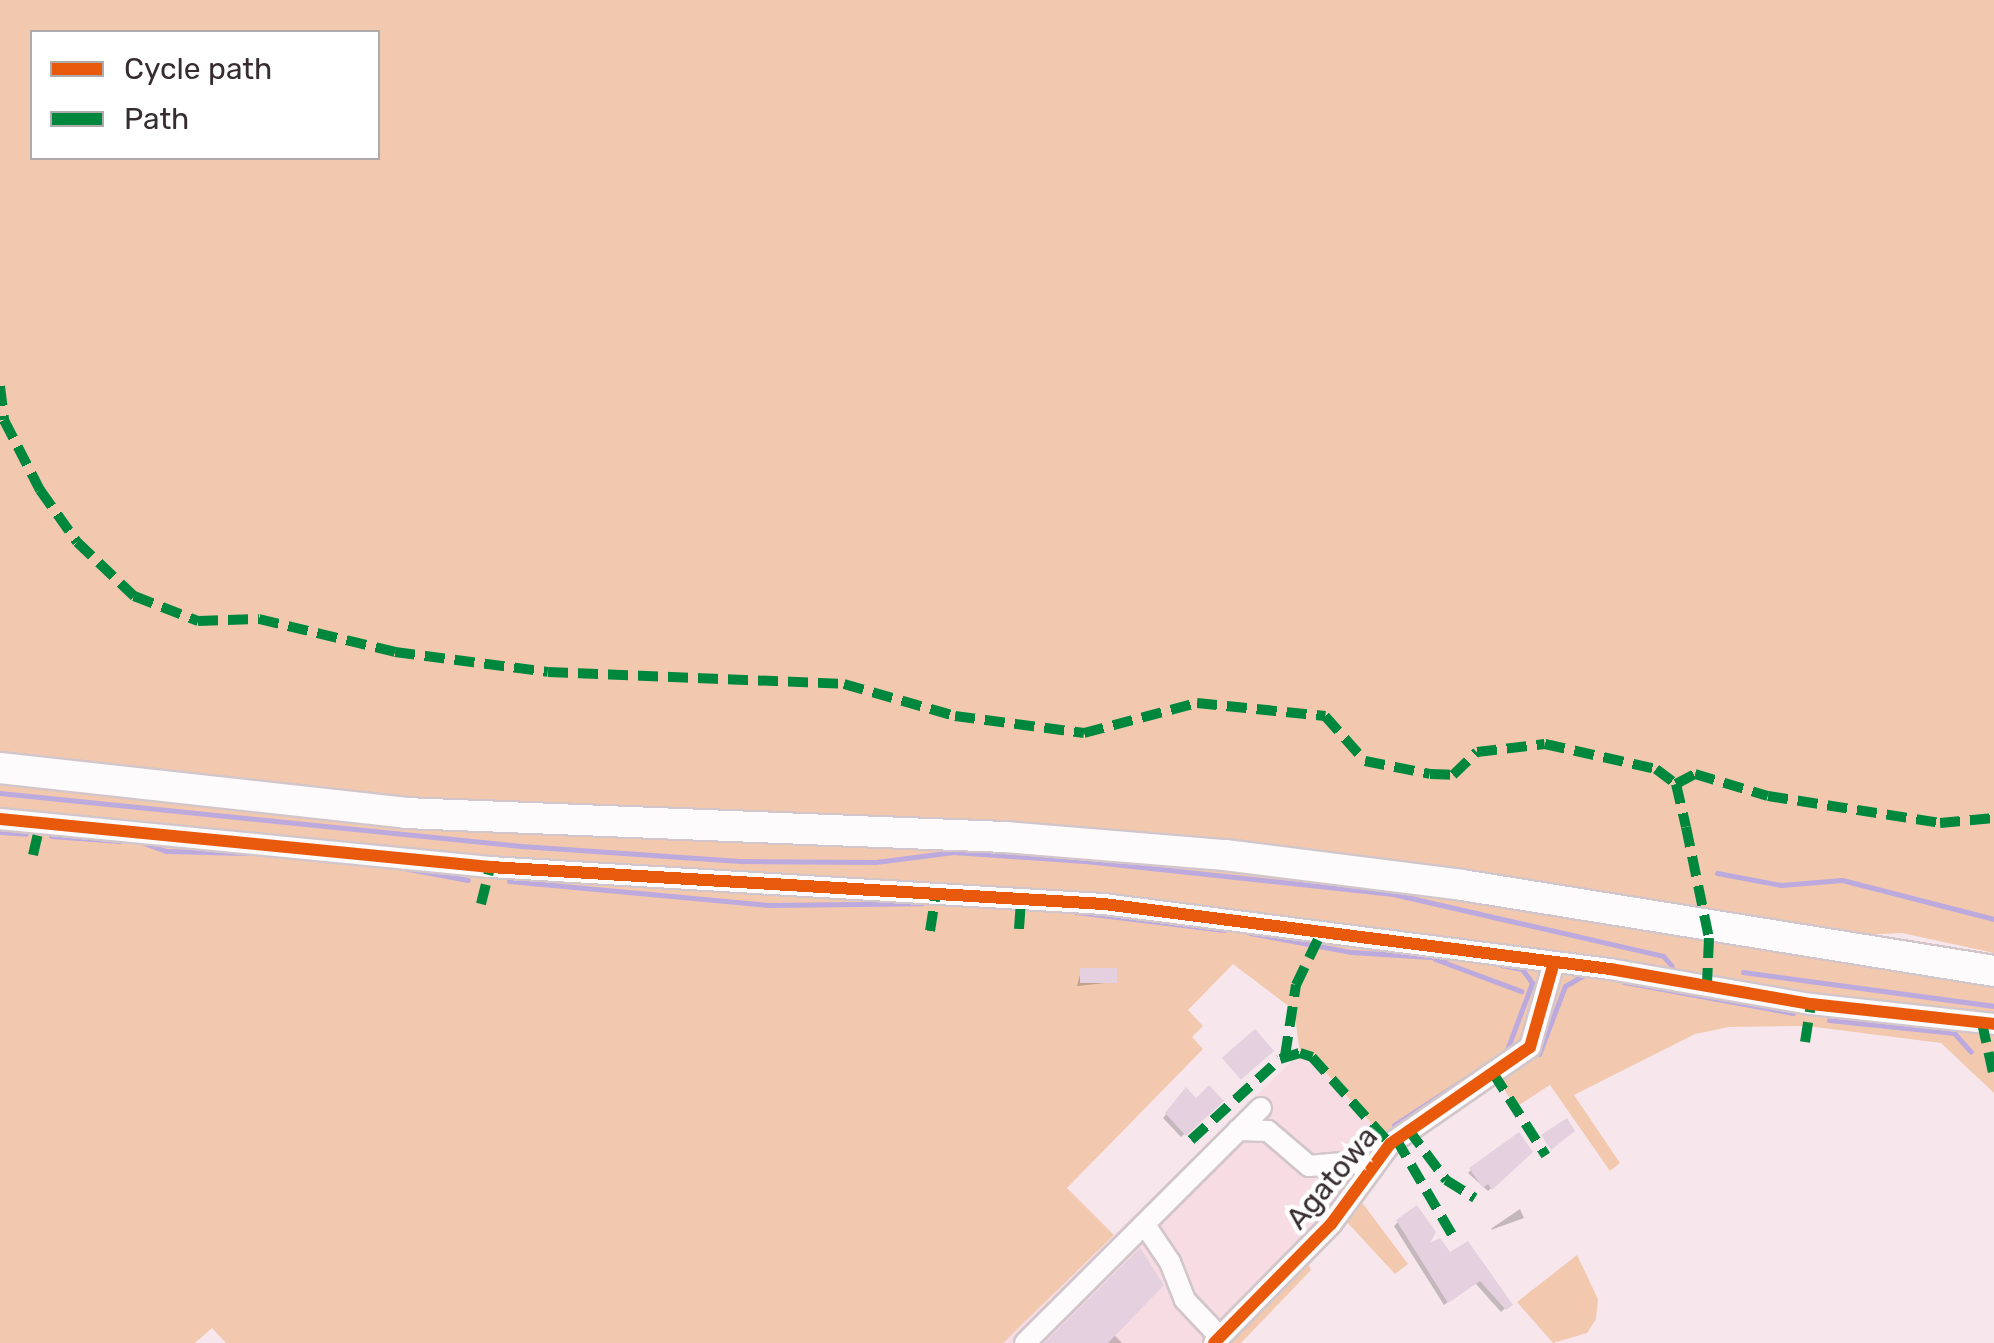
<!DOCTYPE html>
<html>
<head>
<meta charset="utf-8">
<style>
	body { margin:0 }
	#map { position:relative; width:1994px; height:1343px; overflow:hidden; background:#f7e7ec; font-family:Rubik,sans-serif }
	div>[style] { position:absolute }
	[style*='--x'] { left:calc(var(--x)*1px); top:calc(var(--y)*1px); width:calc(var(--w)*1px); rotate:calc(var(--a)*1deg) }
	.built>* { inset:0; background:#f7dce4 }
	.green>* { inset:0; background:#f2c9af }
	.shadow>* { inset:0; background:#0003 }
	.stream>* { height:5px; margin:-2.5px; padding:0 2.5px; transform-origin:2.5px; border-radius:2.5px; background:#bca9dd }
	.building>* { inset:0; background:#e4d0de; transform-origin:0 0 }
	.roads { filter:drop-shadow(2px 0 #d2c6ca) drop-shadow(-2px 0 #d2c6ca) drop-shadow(0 2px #d2c6ca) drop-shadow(0 -2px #d2c6ca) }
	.minor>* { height:20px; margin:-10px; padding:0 10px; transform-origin:10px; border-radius:10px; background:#fefbfc }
	.highway>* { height:30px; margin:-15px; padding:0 15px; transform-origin:15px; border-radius:15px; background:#fefbfc }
	.quiet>* { height:10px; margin-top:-5px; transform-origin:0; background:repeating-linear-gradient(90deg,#00873e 0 20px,transparent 0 30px) }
	.cycleway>* { height:12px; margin:-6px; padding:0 6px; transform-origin:6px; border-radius:6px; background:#e8590c }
	span { translate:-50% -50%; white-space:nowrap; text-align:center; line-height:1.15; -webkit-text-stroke:9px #fff; paint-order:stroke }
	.street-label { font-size:30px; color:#372d30 }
	.legend { position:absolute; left:30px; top:30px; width:350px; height:130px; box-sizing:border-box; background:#fff; border:2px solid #afabac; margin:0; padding:12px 18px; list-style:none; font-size:30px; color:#372d30 }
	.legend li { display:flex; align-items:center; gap:20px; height:50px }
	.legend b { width:50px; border:2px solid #afabac }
</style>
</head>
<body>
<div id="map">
	<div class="built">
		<div style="clip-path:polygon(1300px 1053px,1312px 1057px,1390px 1144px,1214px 1343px,1003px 1343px)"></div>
	</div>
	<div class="green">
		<div style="clip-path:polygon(evenodd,0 0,1994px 0,1994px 953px,1902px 933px,1858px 935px,1036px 826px,431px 798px,123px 771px,0 753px,0 0,32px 32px,378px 32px,378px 158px,32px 158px,32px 32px)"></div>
		<div style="clip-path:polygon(0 779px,351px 822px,1132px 858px,1414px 891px,1994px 984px,1994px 1093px,1941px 1043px,1807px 1026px,1729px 1027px,1695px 1034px,1574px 1095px,1620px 1163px,1610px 1171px,1550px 1085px,1516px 1107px,1493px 1073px,1390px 1144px,1312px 1057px,1300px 1053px,1294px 1010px,1233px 964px,1188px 1010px,1203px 1026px,1192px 1037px,1203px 1049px,1067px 1188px,1114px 1235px,1003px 1343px,226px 1343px,212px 1328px,195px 1343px,0 1343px)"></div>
		<div style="clip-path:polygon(1355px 1193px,1408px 1264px,1395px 1274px,1346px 1221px,1307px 1260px,1311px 1270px,1241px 1343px,1214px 1343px)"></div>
		<div style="clip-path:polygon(1577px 1255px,1598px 1299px,1596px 1319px,1587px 1333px,1553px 1343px,1517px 1302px)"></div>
	</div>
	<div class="shadow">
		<div style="clip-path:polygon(1081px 971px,1115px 982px,1077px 986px)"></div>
		<div style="clip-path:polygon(1186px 1091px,1196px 1101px,1220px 1101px,1181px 1137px,1163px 1118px)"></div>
		<div style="clip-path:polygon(1530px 1152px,1488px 1191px,1468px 1173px,1471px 1170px)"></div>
		<div style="clip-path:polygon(1520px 1209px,1524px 1218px,1491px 1230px,1492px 1228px)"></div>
		<div style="clip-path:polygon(1398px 1222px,1424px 1248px,1450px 1256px,1510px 1304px,1501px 1312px,1475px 1283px,1444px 1305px,1394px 1226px)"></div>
		<div style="clip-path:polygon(1113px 1334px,1122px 1343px,1049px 1343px)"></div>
	</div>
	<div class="stream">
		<div style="--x:0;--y:793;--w:524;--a:5.81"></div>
		<div style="--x:521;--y:846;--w:223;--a:3.9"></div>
		<div style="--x:743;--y:861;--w:133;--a:0.4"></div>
		<div style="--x:876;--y:862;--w:78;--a:-7.4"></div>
		<div style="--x:953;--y:852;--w:132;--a:3.9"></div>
		<div style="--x:1085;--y:861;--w:310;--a:6.1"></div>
		<div style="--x:1393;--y:894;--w:277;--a:12.9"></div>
		<div style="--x:1663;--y:956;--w:13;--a:48"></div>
		<div style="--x:0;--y:832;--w:26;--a:4"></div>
		<div style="--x:51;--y:836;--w:69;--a:4.1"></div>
		<div style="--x:141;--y:842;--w:27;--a:20"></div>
		<div style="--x:166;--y:851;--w:81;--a:1.4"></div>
		<div style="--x:398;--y:867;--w:71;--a:10.5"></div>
		<div style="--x:1717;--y:873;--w:65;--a:10.6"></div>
		<div style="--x:1781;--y:885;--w:61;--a:-4.7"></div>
		<div style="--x:1842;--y:880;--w:157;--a:14.4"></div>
		<div style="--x:509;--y:881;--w:261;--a:5.3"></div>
		<div style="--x:769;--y:905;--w:153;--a:-0.7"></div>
		<div style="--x:1076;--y:912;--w:149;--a:6.9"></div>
		<div style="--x:1250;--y:933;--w:103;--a:10.7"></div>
		<div style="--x:1351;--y:952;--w:95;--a:3.6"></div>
		<div style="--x:1435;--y:959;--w:92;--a:20.4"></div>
		<div style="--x:1501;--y:965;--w:21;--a:11"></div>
		<div style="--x:1522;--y:969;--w:17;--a:54"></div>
		<div style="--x:1532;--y:983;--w:74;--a:110.6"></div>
		<div style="--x:1743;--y:972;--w:253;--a:7.7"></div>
		<div style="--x:1624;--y:982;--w:172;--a:10.4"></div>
		<div style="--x:1829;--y:1020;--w:126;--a:5.9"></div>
		<div style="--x:1954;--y:1033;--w:25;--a:48"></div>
		<div style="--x:1539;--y:1054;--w:73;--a:-69.1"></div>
		<div style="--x:1565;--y:986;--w:22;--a:-30"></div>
		<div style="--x:1394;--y:1125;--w:117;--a:-33.1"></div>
	</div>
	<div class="building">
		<div style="left:1080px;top:968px;width:37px;height:15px"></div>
		<div style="left:1255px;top:1029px;width:29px;height:44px;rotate:49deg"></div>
		<div style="clip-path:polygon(1209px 1085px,1224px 1101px,1186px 1136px,1165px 1113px,1186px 1087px,1196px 1098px)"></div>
		<div style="clip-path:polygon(1567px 1118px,1575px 1131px,1551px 1150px,1541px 1135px)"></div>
		<div style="clip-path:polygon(1519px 1132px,1533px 1152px,1492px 1190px,1488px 1184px,1483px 1188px,1469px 1168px)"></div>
		<div style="clip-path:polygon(1417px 1205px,1436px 1232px,1430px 1243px,1440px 1238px,1450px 1252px,1468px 1241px,1513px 1305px,1506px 1310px,1480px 1281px,1448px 1303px,1396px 1220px)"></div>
		<div style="clip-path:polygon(1140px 1248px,1164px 1285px,1108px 1343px,1044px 1343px)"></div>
	</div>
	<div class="roads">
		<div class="minor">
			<div style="--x:0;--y:819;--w:492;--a:5.6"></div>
			<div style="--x:490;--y:867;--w:615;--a:3.45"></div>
			<div style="--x:1104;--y:904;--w:510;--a:7.32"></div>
			<div style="--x:1610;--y:969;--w:204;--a:9.9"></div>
			<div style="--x:1811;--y:1004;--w:184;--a:6.2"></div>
			<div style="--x:1238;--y:1130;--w:30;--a:2"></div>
			<div style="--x:1268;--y:1131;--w:54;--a:40.5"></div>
			<div style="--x:1309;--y:1166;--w:44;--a:-5.2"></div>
			<div style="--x:1353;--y:1162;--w:19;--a:25"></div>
			<div style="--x:1145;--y:1225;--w:45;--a:56"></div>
			<div style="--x:1170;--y:1262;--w:41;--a:68.5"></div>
			<div style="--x:1185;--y:1300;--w:51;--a:46.6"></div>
			<div style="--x:1025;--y:1343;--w:333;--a:-44.9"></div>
			<div style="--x:1214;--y:1343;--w:167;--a:-45.5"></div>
			<div style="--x:1331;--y:1224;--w:99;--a:-53.6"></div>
			<div style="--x:1390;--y:1144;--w:170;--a:-34.7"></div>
			<div style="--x:1530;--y:1047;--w:88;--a:-74.2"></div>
		</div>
		<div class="highway">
			<div style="--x:0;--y:768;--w:407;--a:6.3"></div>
			<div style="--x:405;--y:813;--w:600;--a:2.29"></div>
			<div style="--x:1005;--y:837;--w:221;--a:4.7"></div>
			<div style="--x:1225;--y:855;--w:239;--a:7.2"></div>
			<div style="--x:1462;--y:885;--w:539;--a:9.18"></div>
		</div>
	</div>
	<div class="quiet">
		<div style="--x:0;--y:386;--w:34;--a:83"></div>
		<div style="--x:4;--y:420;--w:79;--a:62.8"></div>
		<div style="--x:40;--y:490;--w:64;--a:54.6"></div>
		<div style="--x:77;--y:542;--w:79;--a:43.5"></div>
		<div style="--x:134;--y:596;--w:69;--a:21.3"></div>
		<div style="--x:198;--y:621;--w:61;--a:-1.9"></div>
		<div style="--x:259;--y:619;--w:140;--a:13.6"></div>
		<div style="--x:395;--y:652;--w:154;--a:7.4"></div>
		<div style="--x:548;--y:672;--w:296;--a:2.3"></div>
		<div style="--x:844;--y:684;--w:116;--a:16.1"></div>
		<div style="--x:955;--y:716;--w:130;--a:7.5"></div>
		<div style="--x:1084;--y:733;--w:117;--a:-14.9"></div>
		<div style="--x:1197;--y:703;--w:129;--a:5.8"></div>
		<div style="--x:1325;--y:716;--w:60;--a:48.4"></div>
		<div style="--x:1365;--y:761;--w:66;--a:11.3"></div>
		<div style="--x:1430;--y:774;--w:23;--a:2"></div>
		<div style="--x:1453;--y:775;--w:33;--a:-44"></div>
		<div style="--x:1477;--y:752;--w:68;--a:-6.7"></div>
		<div style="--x:1545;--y:744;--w:114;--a:12.7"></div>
		<div style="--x:1656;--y:769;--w:25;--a:37"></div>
		<div style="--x:1676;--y:784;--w:44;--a:76.9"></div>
		<div style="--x:1686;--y:827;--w:113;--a:78.3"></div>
		<div style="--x:1709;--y:938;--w:45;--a:92.5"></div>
		<div style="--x:1676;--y:784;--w:21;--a:-28"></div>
		<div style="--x:1695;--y:774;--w:76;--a:16.8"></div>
		<div style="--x:1768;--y:796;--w:174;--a:8.9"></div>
		<div style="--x:1940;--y:823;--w:54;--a:-5.3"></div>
		<div style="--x:33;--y:855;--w:32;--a:-77"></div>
		<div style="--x:481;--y:904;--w:38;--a:-76"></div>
		<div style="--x:1019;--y:929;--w:31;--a:-86"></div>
		<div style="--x:930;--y:931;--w:37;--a:-81"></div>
		<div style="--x:1982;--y:1023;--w:55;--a:77.5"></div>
		<div style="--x:1805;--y:1042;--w:38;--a:-81"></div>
		<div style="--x:1285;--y:1056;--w:72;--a:-81.2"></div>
		<div style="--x:1296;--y:985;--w:58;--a:-64.3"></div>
		<div style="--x:1493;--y:1073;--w:98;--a:57.4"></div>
		<div style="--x:1408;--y:1129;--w:64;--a:53.3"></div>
		<div style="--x:1446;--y:1180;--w:34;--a:32"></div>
		<div style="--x:1396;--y:1139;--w:115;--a:59.6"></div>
		<div style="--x:1191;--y:1140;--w:120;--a:-42.3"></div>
		<div style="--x:1280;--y:1059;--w:21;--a:-17"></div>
		<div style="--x:1300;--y:1053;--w:13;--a:18"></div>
		<div style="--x:1312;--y:1057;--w:117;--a:48.1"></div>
	</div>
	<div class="cycleway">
		<div style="--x:0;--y:819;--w:492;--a:5.6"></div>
		<div style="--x:490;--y:867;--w:615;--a:3.45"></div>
		<div style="--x:1104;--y:904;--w:510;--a:7.32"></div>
		<div style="--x:1610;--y:969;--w:204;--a:9.9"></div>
		<div style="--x:1811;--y:1004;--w:184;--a:6.2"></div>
		<div style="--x:1214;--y:1343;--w:167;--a:-45.5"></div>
		<div style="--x:1331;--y:1224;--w:99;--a:-53.6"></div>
		<div style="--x:1390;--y:1144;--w:170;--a:-34.7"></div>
		<div style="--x:1530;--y:1047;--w:88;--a:-74.2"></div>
	</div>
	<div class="street-label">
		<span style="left:1332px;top:1178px;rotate:-50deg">Agatowa</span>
	</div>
	<ul class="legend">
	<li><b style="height:12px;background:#e8590c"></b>Cycle path</li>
	<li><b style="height:12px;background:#00873e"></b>Path</li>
	</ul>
</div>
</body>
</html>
